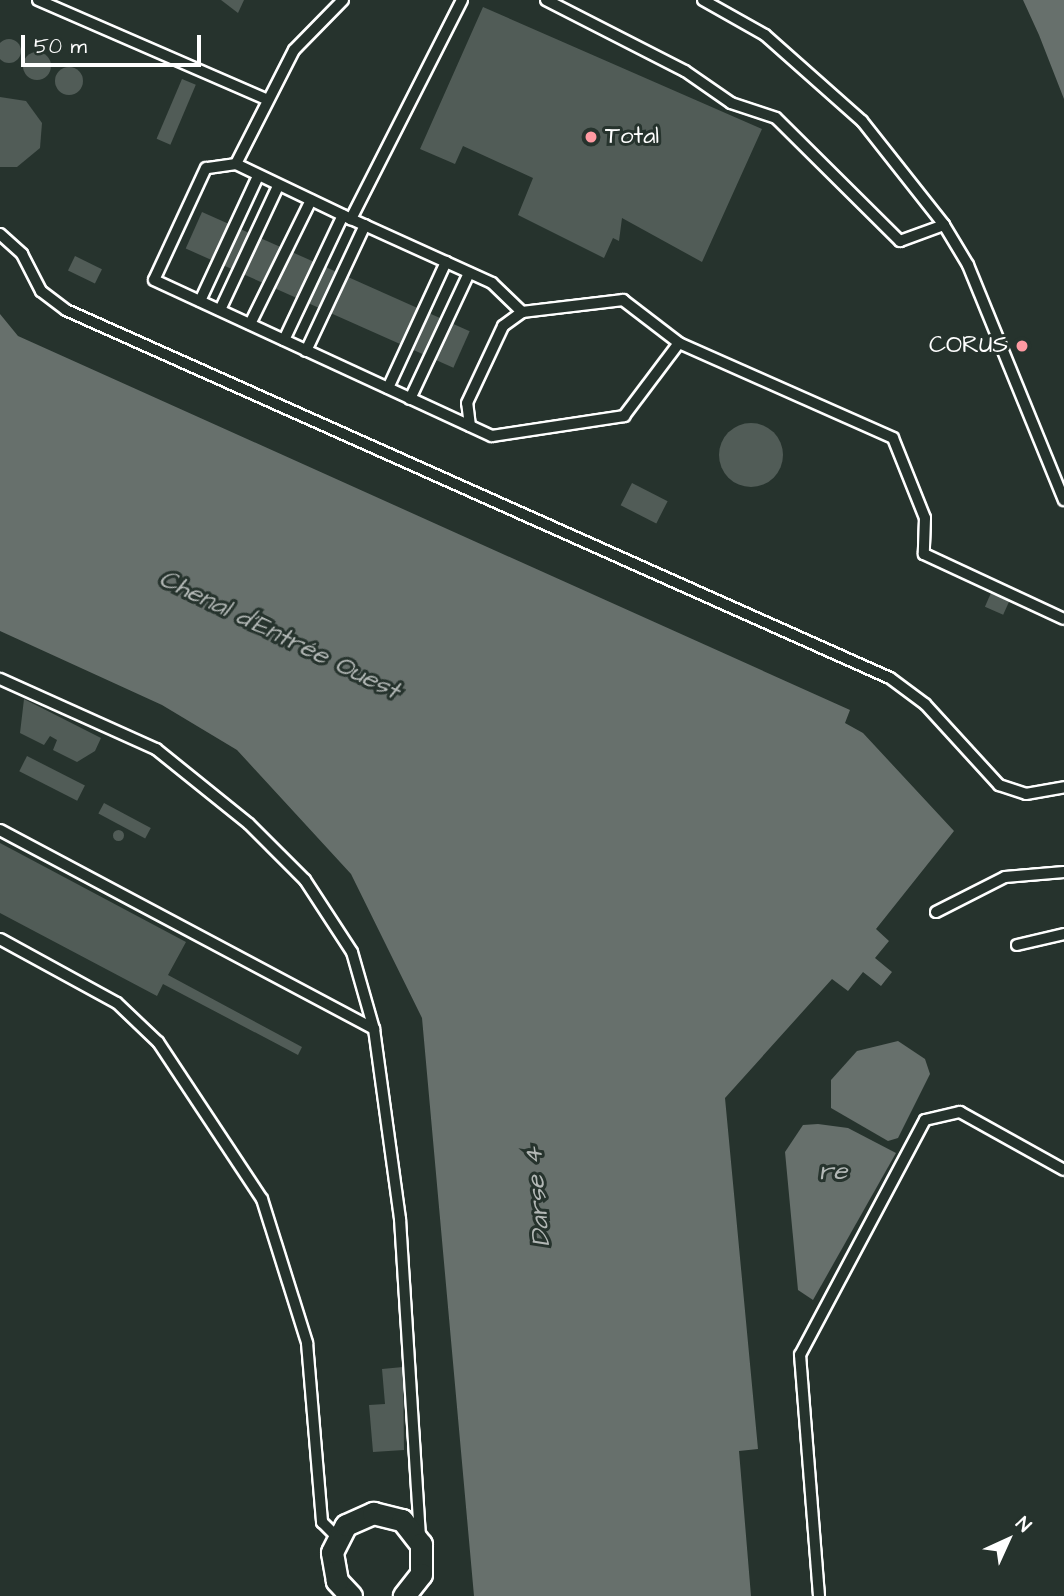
<!DOCTYPE html>
<html>
<head>
<meta charset="utf-8">
<style>
	body { margin:0 }
	#map { position:relative; width:1064px; height:1596px; overflow:hidden; background:#26332d; font-family:"Architects Daughter",sans-serif }
	div>[style] { position:absolute }
	[style*='--x'] { left:calc(var(--x)*1px); top:calc(var(--y)*1px); width:calc(var(--w)*1px); rotate:calc(var(--a)*1deg) }
	.water>* { inset:0; background:#67706c }
	.building>* { inset:0; background:#515c57; transform-origin:0 0 }
	.round { border-radius:50% }
	.roads { filter:drop-shadow(2px 0 #fff) drop-shadow(-2px 0 #fff) drop-shadow(0 2px #fff) drop-shadow(0 -2px #fff) }
	.service>* { height:10px; margin:-5px; padding:0 5px; transform-origin:5px; border-radius:5px; background:#26332d }
	.minor>* { height:21px; margin:-10.5px; padding:0 10.5px; transform-origin:10.5px; border-radius:10.5px; background:#26332d }
	.dots>* { width:19px; height:19px; translate:-50% -50%; box-sizing:border-box; border:4px solid #26332d; border-radius:50% }
	span { translate:-50% -50%; white-space:nowrap; text-align:center; line-height:1.15; -webkit-text-stroke:6px #26332d; paint-order:stroke }
	.poi-label { font-size:24px; color:#fff }
	.left { translate:0 -50%; text-align:left }
	.right { translate:-100% -50%; text-align:right }
	.water-label { font-size:26px; color:#b3b8b6; font-style:italic }
	.north { position:absolute; left:973px; top:1505px; width:70px; height:70px; -webkit-text-stroke:5px #26332d; paint-order:stroke; rotate:45deg; font-size:19px; font-weight:700; line-height:28px; text-align:center; color:#fff }
	.north::after { content:''; display:block; margin:auto; width:24px; height:32px; background:#fff; clip-path:polygon(50% 0,100% 100%,50% 72%,0 100%) }
	.scale { position:absolute; left:21px; top:35px; width:180px; height:32px; box-sizing:border-box; border:4px solid #fff; border-top:0; padding-left:9px; font-size:21px; line-height:24px; white-space:nowrap; color:#fff; -webkit-text-stroke:5px #26332d; paint-order:stroke }
</style>
</head>
<body>
<div id="map">
	<div class="water">
		<div style="clip-path:polygon(1023px 0,1064px 0,1064px 99px,1039px 35px)"></div>
		<div style="clip-path:polygon(0 314px,18px 336px,850px 710px,845px 723px,863px 733px,954px 831px,876px 929px,889px 941px,875px 958px,892px 972px,881px 986px,863px 972px,848px 991px,832px 979px,725px 1098px,758px 1449px,739px 1451px,751px 1596px,474px 1596px,422px 1018px,351px 874px,237px 750px,162px 705px,0 631px)"></div>
		<div style="clip-path:polygon(898px 1041px,925px 1059px,930px 1074px,898px 1138px,888px 1141px,831px 1108px,831px 1080px,857px 1051px)"></div>
		<div style="clip-path:polygon(818px 1124px,848px 1128px,896px 1153px,813px 1300px,798px 1290px,785px 1152px,803px 1125px)"></div>
	</div>
	<div class="building">
		<div style="clip-path:polygon(221px 0,244px 0,238px 13px)"></div>
		<div style="clip-path:polygon(483px 7px,762px 129px,702px 262px,622px 218px,619px 241px,613px 238px,604px 258px,518px 215px,533px 178px,463px 146px,455px 164px,420px 149px)"></div>
		<div class="round" style="left:-3px;top:39px;width:24px;height:24px"></div>
		<div class="round" style="left:23px;top:52px;width:28px;height:28px"></div>
		<div class="round" style="left:55px;top:67px;width:28px;height:28px"></div>
		<div style="left:182px;top:79px;width:15px;height:65px;rotate:23deg"></div>
		<div style="clip-path:polygon(0 97px,26px 101px,42px 123px,40px 148px,17px 167px,0 167px)"></div>
		<div style="left:202px;top:212px;width:293px;height:40px;rotate:24deg"></div>
		<div style="left:75px;top:256px;width:30px;height:16px;rotate:26deg"></div>
		<div class="round" style="left:719px;top:423px;width:64px;height:64px"></div>
		<div style="left:632px;top:483px;width:40px;height:25px;rotate:27deg"></div>
		<div style="left:991px;top:593px;width:20px;height:15px;rotate:24deg"></div>
		<div style="clip-path:polygon(24px 699px,101px 738px,95px 751px,77px 762px,53px 750px,57px 740px,50px 736px,44px 745px,20px 733px)"></div>
		<div style="left:27px;top:756px;width:65px;height:17px;rotate:27deg"></div>
		<div style="left:104px;top:803px;width:53px;height:12px;rotate:28deg"></div>
		<div class="round" style="left:112.5px;top:829.5px;width:11px;height:11px"></div>
		<div style="clip-path:polygon(0 843px,186px 942px,168px 975px,302px 1047px,298px 1055px,163px 984px,157px 996px,0 913px)"></div>
		<div style="clip-path:polygon(403px 1367px,404px 1450px,373px 1452px,369px 1405px,385px 1404px,382px 1369px)"></div>
	</div>
	<div class="roads">
		<div class="service">
			<div style="--x:38;--y:0;--w:249;--a:23.5"></div>
			<div style="--x:343;--y:0;--w:70;--a:134.4"></div>
			<div style="--x:294;--y:50;--w:128;--a:117"></div>
			<div style="--x:236;--y:164;--w:127;--a:25.6"></div>
			<div style="--x:462;--y:0;--w:246;--a:116.9"></div>
			<div style="--x:351;--y:219;--w:155;--a:24.4"></div>
			<div style="--x:492;--y:283;--w:42;--a:44"></div>
			<div style="--x:522;--y:312;--w:102;--a:-6.8"></div>
			<div style="--x:623;--y:300;--w:71;--a:37.5"></div>
			<div style="--x:679;--y:343;--w:234;--a:23.9"></div>
			<div style="--x:893;--y:438;--w:86;--a:68.2"></div>
			<div style="--x:925;--y:518;--w:36;--a:92"></div>
			<div style="--x:924;--y:554;--w:154;--a:24.9"></div>
			<div style="--x:546;--y:0;--w:156;--a:27.1"></div>
			<div style="--x:685;--y:71;--w:56;--a:34.8"></div>
			<div style="--x:731;--y:103;--w:47;--a:18.4"></div>
			<div style="--x:776;--y:118;--w:175;--a:44.8"></div>
			<div style="--x:900;--y:241;--w:47;--a:-20"></div>
			<div style="--x:703;--y:0;--w:71;--a:29.4"></div>
			<div style="--x:765;--y:35;--w:130;--a:41.6"></div>
			<div style="--x:862;--y:121;--w:132;--a:51.7"></div>
			<div style="--x:944;--y:225;--w:47;--a:59"></div>
			<div style="--x:968;--y:265;--w:254;--a:67.8"></div>
			<div style="--x:236;--y:164;--w:30;--a:172"></div>
			<div style="--x:206;--y:168;--w:123;--a:114.9"></div>
			<div style="--x:154;--y:280;--w:372;--a:24.8"></div>
			<div style="--x:492;--y:436;--w:134;--a:-8.6"></div>
			<div style="--x:624;--y:416;--w:91;--a:-53"></div>
			<div style="--x:0;--y:234;--w:30;--a:42"></div>
			<div style="--x:22;--y:254;--w:42;--a:62.8"></div>
			<div style="--x:41;--y:291;--w:31;--a:37"></div>
			<div style="--x:66;--y:310;--w:902;--a:24.07"></div>
			<div style="--x:890;--y:678;--w:44;--a:36.6"></div>
			<div style="--x:925;--y:704;--w:110;--a:47.6"></div>
			<div style="--x:999;--y:785;--w:28;--a:18"></div>
			<div style="--x:1026;--y:794;--w:39;--a:-10"></div>
			<div style="--x:200;--y:301;--w:138;--a:-65.1"></div>
			<div style="--x:220;--y:310;--w:137;--a:-64.9"></div>
			<div style="--x:250;--y:324;--w:138;--a:-63.8"></div>
			<div style="--x:284;--y:340;--w:138;--a:-64.7"></div>
			<div style="--x:306;--y:351;--w:139;--a:-64.9"></div>
			<div style="--x:388;--y:388;--w:139;--a:-65.3"></div>
			<div style="--x:410;--y:399;--w:139;--a:-64.9"></div>
			<div style="--x:470;--y:426;--w:23;--a:-97"></div>
			<div style="--x:467;--y:403;--w:85;--a:-64.9"></div>
			<div style="--x:503;--y:326;--w:24;--a:-36"></div>
			<div style="--x:0;--y:679;--w:171;--a:24.2"></div>
			<div style="--x:156;--y:749;--w:119;--a:38.9"></div>
			<div style="--x:249;--y:824;--w:79;--a:45"></div>
			<div style="--x:305;--y:880;--w:86;--a:56.9"></div>
			<div style="--x:352;--y:952;--w:80;--a:74.1"></div>
			<div style="--x:0;--y:830;--w:424;--a:28"></div>
			<div style="--x:374;--y:1029;--w:192;--a:82.2"></div>
			<div style="--x:400;--y:1219;--w:320;--a:86.4"></div>
			<div style="--x:936;--y:912;--w:77;--a:-26.9"></div>
			<div style="--x:1005;--y:877;--w:59;--a:-4.8"></div>
			<div style="--x:0;--y:939;--w:133;--a:28.7"></div>
			<div style="--x:117;--y:1003;--w:57;--a:43.6"></div>
			<div style="--x:158;--y:1042;--w:188;--a:56.5"></div>
			<div style="--x:262;--y:1199;--w:151;--a:72.6"></div>
			<div style="--x:307;--y:1343;--w:180;--a:85.2"></div>
			<div style="--x:322;--y:1522;--w:21;--a:45"></div>
			<div style="--x:1017;--y:945;--w:48;--a:-13.2"></div>
			<div style="--x:819;--y:1596;--w:242;--a:-94.5"></div>
			<div style="--x:800;--y:1355;--w:266;--a:-62"></div>
			<div style="--x:925;--y:1120;--w:36;--a:-13"></div>
			<div style="--x:960;--y:1112;--w:119;--a:29.1"></div>
		</div>
		<div class="minor">
			<div style="--x:351;--y:1596;--w:21;--a:-133"></div>
			<div style="--x:337;--y:1581;--w:29;--a:-100"></div>
			<div style="--x:332;--y:1552;--w:30;--a:-63"></div>
			<div style="--x:346;--y:1525;--w:30;--a:-24"></div>
			<div style="--x:373;--y:1513;--w:30;--a:14"></div>
			<div style="--x:402;--y:1520;--w:31;--a:52"></div>
			<div style="--x:421;--y:1544;--w:30;--a:90"></div>
			<div style="--x:421;--y:1574;--w:28;--a:128"></div>
		</div>
	</div>
	<div class="dots">
		<div style="left:591px;top:137px;background:#ff9aa2"></div>
		<div style="left:1022px;top:346px;background:#ff9aa2"></div>
	</div>
	<div class="poi-label">
		<span class="left" style="left:605px;top:137px">Total</span>
		<span class="right" style="left:1008px;top:346px">CORUS</span>
	</div>
	<div class="water-label">
		<span style="left:279px;top:635px;rotate:26deg">Chenal d'Entrée Ouest</span>
		<span style="left:833px;top:1172px">re</span>
		<span style="left:538px;top:1197px;rotate:-95deg">Darse 4</span>
	</div>
	<div class="north">N</div>
	<div class="scale">50 m</div>
</div>
</body>
</html>
